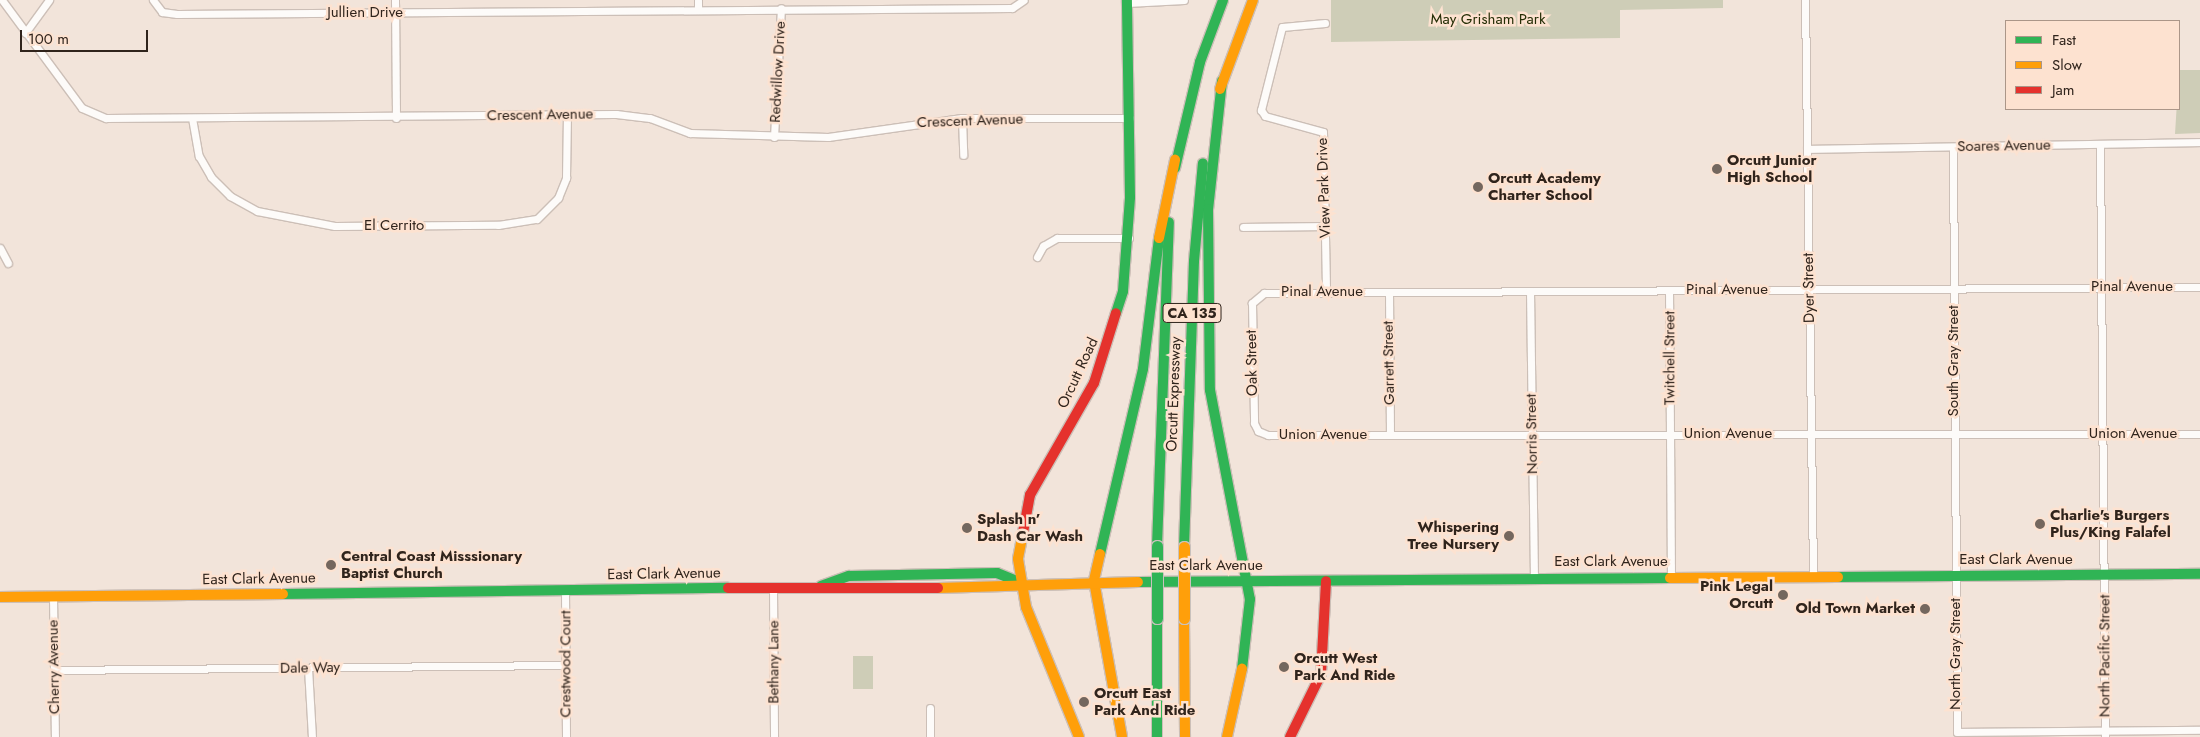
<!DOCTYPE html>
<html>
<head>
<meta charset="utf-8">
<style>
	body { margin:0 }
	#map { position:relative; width:2200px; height:737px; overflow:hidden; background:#f2e4da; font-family:Jost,sans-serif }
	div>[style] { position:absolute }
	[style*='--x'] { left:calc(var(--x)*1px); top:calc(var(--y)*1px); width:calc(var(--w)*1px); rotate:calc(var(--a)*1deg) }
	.green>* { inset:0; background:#cecdb7; transform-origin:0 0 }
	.roads { filter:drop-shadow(1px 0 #ccbfb7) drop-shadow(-1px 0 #ccbfb7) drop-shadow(0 1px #ccbfb7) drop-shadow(0 -1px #ccbfb7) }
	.street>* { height:7px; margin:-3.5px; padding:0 3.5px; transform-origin:3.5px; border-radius:3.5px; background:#fdfbf9 }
	.fast>* { height:10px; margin:-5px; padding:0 5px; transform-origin:5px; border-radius:5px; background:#30b455 }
	.slow>* { height:10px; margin:-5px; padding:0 5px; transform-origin:5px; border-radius:5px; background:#ff9f0a }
	.jam>* { height:10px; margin:-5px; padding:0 5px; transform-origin:5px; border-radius:5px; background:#e5322d }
	.bridges { filter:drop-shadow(1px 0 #c9c1bc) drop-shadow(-1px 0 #c9c1bc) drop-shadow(0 1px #c9c1bc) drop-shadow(0 -1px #c9c1bc) }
	.fast-bridge>* { height:11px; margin:-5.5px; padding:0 5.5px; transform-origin:5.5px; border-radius:5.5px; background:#30b455 }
	.slow-bridge>* { height:11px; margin:-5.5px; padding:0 5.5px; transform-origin:5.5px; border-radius:5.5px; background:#ff9f0a }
	.dots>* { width:14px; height:14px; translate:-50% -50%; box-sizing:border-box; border:2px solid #fde2d0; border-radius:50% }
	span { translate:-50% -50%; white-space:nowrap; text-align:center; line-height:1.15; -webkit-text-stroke:5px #fde2d0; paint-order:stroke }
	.shield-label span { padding:1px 4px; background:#fde2d0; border:1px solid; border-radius:4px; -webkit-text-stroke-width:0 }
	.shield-label { font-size:14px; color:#30241c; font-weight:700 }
	.street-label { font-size:15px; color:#30241c }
	.park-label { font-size:15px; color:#252e06 }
	.poi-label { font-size:15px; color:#30241c; font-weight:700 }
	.left { translate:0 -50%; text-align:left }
	.right { translate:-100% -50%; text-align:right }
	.legend { position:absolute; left:2005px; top:20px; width:175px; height:90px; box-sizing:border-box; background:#fde2d0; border:1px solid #ab9688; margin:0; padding:6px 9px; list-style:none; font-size:15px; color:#30241c }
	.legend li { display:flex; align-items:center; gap:10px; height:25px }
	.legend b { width:25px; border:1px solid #ab9688 }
	.scale { position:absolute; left:20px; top:30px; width:128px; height:22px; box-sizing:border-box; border:2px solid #30241c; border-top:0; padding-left:6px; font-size:15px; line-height:18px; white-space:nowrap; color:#30241c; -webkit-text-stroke:4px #fde2d0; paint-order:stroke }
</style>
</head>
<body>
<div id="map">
	<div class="green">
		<div style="clip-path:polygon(1331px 0,1723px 0,1723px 8px,1620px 10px,1620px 38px,1331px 42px)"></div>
		<div style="clip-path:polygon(2179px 70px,2200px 70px,2200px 133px,2175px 134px)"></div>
		<div style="left:853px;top:656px;width:20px;height:33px"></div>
	</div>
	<div class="roads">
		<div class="street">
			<div style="--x:2;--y:0;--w:134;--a:53.5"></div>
			<div style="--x:82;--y:108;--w:26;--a:23"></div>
			<div style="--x:106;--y:118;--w:510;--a:-0.45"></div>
			<div style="--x:616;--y:114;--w:34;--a:7"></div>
			<div style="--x:650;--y:118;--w:43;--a:20.6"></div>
			<div style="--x:690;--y:133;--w:138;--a:1.7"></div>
			<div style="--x:828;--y:137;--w:135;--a:-8.1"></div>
			<div style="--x:962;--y:118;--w:168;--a:0"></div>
			<div style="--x:153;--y:0;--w:15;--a:53"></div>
			<div style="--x:162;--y:12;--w:15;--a:8"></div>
			<div style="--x:177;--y:14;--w:835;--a:-0.41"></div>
			<div style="--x:1012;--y:8;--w:14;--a:-34"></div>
			<div style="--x:395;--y:0;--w:118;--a:89.5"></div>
			<div style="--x:698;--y:0;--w:9;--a:90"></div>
			<div style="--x:1805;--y:0;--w:576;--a:89.2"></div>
			<div style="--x:1127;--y:3;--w:57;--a:-3"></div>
			<div style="--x:1325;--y:23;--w:43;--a:174.7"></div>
			<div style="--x:1282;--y:27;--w:86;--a:104.2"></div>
			<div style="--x:1261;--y:110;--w:7;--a:56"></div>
			<div style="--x:1265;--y:116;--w:60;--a:15.4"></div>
			<div style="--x:1323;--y:132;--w:160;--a:88.9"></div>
			<div style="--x:25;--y:33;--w:41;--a:-54"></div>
			<div style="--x:192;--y:118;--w:39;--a:80"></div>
			<div style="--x:199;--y:156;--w:24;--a:60"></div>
			<div style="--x:211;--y:177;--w:27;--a:45"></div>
			<div style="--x:230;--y:196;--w:31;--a:29"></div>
			<div style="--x:257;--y:211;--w:79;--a:10.9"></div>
			<div style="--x:335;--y:226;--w:163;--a:-0.4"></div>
			<div style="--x:498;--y:225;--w:39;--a:-9"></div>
			<div style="--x:537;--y:219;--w:30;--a:-45"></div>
			<div style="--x:558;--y:198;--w:22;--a:-68"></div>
			<div style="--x:566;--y:178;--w:64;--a:-89.1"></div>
			<div style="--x:962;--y:118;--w:37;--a:88"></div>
			<div style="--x:774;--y:137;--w:129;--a:-86.9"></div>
			<div style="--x:2100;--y:145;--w:592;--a:89.52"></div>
			<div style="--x:1953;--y:147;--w:585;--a:89.61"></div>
			<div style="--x:1957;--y:732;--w:243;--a:-0.5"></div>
			<div style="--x:1807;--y:149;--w:393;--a:-1"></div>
			<div style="--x:1243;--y:227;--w:82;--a:-0.7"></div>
			<div style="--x:0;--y:248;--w:17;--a:62"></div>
			<div style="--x:1037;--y:257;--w:13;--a:-61"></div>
			<div style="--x:1043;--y:246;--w:16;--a:-30"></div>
			<div style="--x:1057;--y:238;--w:72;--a:0"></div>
			<div style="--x:2200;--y:287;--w:936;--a:179.63"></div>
			<div style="--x:1264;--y:293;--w:16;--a:140"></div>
			<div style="--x:1252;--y:303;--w:120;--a:89"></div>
			<div style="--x:1254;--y:423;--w:9;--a:63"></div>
			<div style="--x:1258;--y:431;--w:11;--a:22"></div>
			<div style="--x:1268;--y:435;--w:932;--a:-0.06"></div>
			<div style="--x:1669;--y:290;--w:287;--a:89.6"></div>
			<div style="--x:1530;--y:291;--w:286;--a:89.2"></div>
			<div style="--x:1389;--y:292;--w:143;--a:89.6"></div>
			<div style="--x:773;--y:588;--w:149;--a:89.6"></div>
			<div style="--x:565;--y:591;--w:146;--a:89.6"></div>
			<div style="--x:53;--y:597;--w:140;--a:89.2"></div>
			<div style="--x:308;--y:668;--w:69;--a:86.7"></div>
			<div style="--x:54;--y:670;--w:511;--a:-0.56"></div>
			<div style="--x:930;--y:708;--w:29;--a:90"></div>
		</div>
		<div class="fast">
			<div style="--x:1222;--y:81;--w:129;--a:96.2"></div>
			<div style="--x:1208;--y:209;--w:181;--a:89.4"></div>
			<div style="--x:1210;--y:390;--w:213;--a:79.2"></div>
			<div style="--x:1250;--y:599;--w:70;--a:96.5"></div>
			<div style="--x:1175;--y:168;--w:109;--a:-76.7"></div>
			<div style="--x:1200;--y:62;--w:66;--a:-69.6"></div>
			<div style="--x:1116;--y:313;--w:23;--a:-72"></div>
			<div style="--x:1123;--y:291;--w:94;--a:-85.7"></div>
			<div style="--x:1130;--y:197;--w:197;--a:-90.9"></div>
			<div style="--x:1157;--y:546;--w:324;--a:-87.9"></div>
			<div style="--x:1184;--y:547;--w:286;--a:-88"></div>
			<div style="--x:1194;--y:261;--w:98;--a:-84.8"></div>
			<div style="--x:1100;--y:554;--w:190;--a:-76.9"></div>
			<div style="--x:1143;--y:369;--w:132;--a:-83"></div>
			<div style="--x:1838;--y:577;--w:362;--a:-0.5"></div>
			<div style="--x:1138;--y:582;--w:532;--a:-0.43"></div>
			<div style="--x:821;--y:586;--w:30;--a:-20"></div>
			<div style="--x:849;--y:576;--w:148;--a:-1.2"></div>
			<div style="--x:997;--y:573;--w:27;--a:22"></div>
			<div style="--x:283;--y:594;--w:445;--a:-0.8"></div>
			<div style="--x:1157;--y:618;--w:119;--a:90"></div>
		</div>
		<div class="slow">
			<div style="--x:1220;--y:89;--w:95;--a:-69.7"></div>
			<div style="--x:1159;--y:238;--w:80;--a:-78.4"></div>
			<div style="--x:1022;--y:538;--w:21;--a:101"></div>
			<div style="--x:1018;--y:559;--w:49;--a:80.5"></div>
			<div style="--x:1026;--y:607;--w:140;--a:67.8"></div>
			<div style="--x:1100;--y:554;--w:28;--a:103"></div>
			<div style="--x:1094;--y:581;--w:158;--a:79.8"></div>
			<div style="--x:1670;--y:578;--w:168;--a:-0.3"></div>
			<div style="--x:938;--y:588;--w:200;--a:-1.7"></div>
			<div style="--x:0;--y:597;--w:283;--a:-0.6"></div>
			<div style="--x:1184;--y:618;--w:119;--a:89.5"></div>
			<div style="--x:1227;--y:737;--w:70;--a:-77.6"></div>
		</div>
		<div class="jam">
			<div style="--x:1022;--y:538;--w:44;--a:-79.5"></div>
			<div style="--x:1030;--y:495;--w:129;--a:-60.3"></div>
			<div style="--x:1094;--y:383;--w:73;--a:-72.6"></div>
			<div style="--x:728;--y:588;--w:210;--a:0"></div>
			<div style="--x:1290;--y:737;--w:70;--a:-63.8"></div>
			<div style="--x:1321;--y:674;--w:93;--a:-86.9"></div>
		</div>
	</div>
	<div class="bridges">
		<div class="fast-bridge">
			<div style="--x:1157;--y:546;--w:72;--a:90"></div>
		</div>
		<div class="slow-bridge">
			<div style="--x:1184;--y:547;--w:71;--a:90"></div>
		</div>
	</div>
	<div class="dots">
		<div style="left:1717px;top:169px;background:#74675e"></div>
		<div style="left:1478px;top:187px;background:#74675e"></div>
		<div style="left:2040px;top:524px;background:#74675e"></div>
		<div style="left:967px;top:528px;background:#74675e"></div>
		<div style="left:1509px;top:536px;background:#74675e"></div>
		<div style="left:331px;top:565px;background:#74675e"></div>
		<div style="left:1783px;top:595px;background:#74675e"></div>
		<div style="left:1925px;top:609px;background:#74675e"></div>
		<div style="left:1284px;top:667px;background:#74675e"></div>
		<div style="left:1084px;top:702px;background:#74675e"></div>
	</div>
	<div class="shield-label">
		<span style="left:1192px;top:313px">CA 135</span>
	</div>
	<div class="street-label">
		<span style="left:365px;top:13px">Jullien Drive</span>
		<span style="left:778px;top:72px;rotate:-87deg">Redwillow Drive</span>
		<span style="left:540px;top:115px;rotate:-1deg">Crescent Avenue</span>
		<span style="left:970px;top:121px;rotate:-2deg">Crescent Avenue</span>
		<span style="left:2004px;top:146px;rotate:-1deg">Soares Avenue</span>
		<span style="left:1324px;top:188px;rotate:-92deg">View Park Drive</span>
		<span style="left:394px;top:226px">El Cerrito</span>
		<span style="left:2132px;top:287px">Pinal Avenue</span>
		<span style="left:1809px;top:288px;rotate:-91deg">Dyer Street</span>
		<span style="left:1727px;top:290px">Pinal Avenue</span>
		<span style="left:1322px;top:292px">Pinal Avenue</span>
		<span style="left:1670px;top:358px;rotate:-90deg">Twitchell Street</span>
		<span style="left:1954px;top:361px;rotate:-90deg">South Gray Street</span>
		<span style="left:1252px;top:363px;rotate:-91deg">Oak Street</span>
		<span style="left:1389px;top:363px;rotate:-91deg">Garrett Street</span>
		<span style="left:1078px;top:373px;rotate:-65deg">Orcutt Road</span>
		<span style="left:1174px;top:394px;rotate:-88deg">Orcutt Expressway</span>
		<span style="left:1532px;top:434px;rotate:-91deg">Norris Street</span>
		<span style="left:1728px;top:434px">Union Avenue</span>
		<span style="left:2133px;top:434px">Union Avenue</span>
		<span style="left:1323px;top:435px">Union Avenue</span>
		<span style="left:2016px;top:560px">East Clark Avenue</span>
		<span style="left:1611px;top:562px">East Clark Avenue</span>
		<span style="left:1206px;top:566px">East Clark Avenue</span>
		<span style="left:664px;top:574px;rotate:-1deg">East Clark Avenue</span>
		<span style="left:259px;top:579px;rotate:-1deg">East Clark Avenue</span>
		<span style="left:1956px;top:654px;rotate:-90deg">North Gray Street</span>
		<span style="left:2105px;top:656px;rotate:-90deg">North Pacific Street</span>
		<span style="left:774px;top:662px;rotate:-90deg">Bethany Lane</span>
		<span style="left:566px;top:664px;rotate:-90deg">Crestwood Court</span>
		<span style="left:54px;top:667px;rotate:-91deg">Cherry Avenue</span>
		<span style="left:310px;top:668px;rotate:-1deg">Dale Way</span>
	</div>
	<div class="park-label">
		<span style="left:1488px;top:20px">May Grisham Park</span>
	</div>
	<div class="poi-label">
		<span class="left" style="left:1727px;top:169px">Orcutt Junior<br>High School</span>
		<span class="left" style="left:1488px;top:187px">Orcutt Academy<br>Charter School</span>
		<span class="left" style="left:2050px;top:524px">Charlie's Burgers<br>Plus/King Falafel</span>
		<span class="left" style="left:977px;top:528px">Splash n’<br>Dash Car Wash</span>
		<span class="right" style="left:1499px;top:536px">Whispering<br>Tree Nursery</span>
		<span class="left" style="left:341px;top:565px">Central Coast Misssionary<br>Baptist Church</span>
		<span class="right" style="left:1773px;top:595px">Pink Legal<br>Orcutt</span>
		<span class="right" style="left:1915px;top:609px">Old Town Market</span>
		<span class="left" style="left:1294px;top:667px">Orcutt West<br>Park And Ride</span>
		<span class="left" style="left:1094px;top:702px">Orcutt East<br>Park And Ride</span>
	</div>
	<ul class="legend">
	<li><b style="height:6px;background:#30b455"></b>Fast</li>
	<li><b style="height:6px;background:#ff9f0a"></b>Slow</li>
	<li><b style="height:6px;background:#e5322d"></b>Jam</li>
	</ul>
	<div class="scale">100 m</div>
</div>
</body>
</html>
